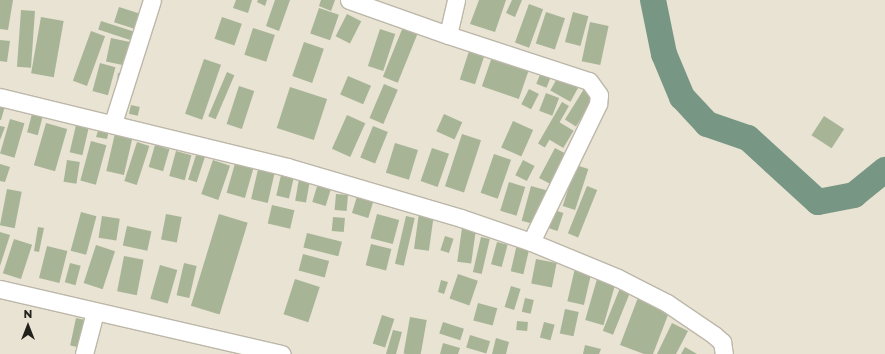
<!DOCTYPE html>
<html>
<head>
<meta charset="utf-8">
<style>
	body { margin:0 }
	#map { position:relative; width:885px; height:354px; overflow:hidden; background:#e8e3d3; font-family:Montserrat,sans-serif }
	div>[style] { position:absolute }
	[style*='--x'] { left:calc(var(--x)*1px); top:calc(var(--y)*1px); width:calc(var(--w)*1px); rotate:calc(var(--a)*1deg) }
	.river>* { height:26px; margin:-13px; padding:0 13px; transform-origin:13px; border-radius:13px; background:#789684 }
	.building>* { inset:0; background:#a8b496; transform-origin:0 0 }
	.roads { filter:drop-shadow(1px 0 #bcb7a9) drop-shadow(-1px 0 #bcb7a9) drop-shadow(0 1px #bcb7a9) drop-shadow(0 -1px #bcb7a9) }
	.minor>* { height:17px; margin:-8.5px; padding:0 8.5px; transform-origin:8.5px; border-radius:8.5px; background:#fff }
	span { translate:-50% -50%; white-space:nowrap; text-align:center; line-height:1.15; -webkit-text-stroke:4px #e8e3d3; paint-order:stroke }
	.north { position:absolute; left:8px; top:306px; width:40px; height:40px; -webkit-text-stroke:3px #e8e3d3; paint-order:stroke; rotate:0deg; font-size:11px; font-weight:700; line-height:16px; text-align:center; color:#22211b }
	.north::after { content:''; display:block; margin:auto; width:14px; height:18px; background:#22211b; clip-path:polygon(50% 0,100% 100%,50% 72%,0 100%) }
</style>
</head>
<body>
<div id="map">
	<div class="river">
		<div style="--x:653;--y:0;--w:55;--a:78.5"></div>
		<div style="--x:664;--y:54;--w:47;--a:67.3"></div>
		<div style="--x:682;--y:97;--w:37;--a:47"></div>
		<div style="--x:707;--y:124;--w:43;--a:18.9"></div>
		<div style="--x:748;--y:138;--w:95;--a:42.4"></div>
		<div style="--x:818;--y:202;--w:37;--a:-11"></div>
		<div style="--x:854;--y:195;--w:40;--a:-39"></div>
	</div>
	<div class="building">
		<div style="clip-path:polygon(0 0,13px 0,8px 30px,0 29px)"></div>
		<div style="clip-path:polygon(236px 0,252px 0,248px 13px,233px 8px)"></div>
		<div style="clip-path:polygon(258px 0,267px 0,265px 6px,257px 2px)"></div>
		<div style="clip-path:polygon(275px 0,290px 0,279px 31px,266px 26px)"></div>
		<div style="clip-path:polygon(321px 0,335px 0,331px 11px,319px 6px)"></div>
		<div style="clip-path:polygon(479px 0,506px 0,495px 32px,470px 24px)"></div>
		<div style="clip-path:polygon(512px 0,522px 0,515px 17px,506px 13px)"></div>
		<div style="left:529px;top:4px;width:15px;height:41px;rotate:20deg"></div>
		<div style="left:119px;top:7px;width:23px;height:16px;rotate:18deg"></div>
		<div style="left:319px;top:8px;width:21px;height:27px;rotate:19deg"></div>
		<div style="left:21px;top:10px;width:14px;height:57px;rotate:4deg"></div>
		<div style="left:546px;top:12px;width:20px;height:33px;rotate:18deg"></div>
		<div style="left:573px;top:12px;width:16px;height:31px;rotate:15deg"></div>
		<div style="left:347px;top:14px;width:16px;height:25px;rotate:27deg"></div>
		<div style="left:41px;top:17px;width:23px;height:57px;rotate:10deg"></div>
		<div style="left:222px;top:17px;width:21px;height:23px;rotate:19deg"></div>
		<div style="left:101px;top:21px;width:40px;height:9px;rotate:18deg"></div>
		<div style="left:405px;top:22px;width:16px;height:59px;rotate:22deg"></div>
		<div style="left:590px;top:22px;width:19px;height:40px;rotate:12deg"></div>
		<div style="left:253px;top:28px;width:23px;height:28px;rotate:18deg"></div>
		<div style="left:380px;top:29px;width:16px;height:39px;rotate:18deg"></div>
		<div style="left:91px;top:31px;width:15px;height:53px;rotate:20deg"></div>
		<div style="left:111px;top:38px;width:24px;height:24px;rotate:12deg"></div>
		<div style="clip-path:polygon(0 40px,10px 41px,7px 62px,0 61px)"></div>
		<div style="left:304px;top:42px;width:21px;height:36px;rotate:19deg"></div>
		<div style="left:470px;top:48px;width:16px;height:33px;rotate:18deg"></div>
		<div style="left:492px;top:57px;width:39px;height:31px;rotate:19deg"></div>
		<div style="left:204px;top:59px;width:18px;height:58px;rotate:19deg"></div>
		<div style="left:100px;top:63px;width:16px;height:29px;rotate:15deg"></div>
		<div style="left:543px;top:67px;width:11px;height:18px;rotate:22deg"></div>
		<div style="left:227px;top:72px;width:8px;height:48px;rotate:23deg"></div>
		<div style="left:118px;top:73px;width:7px;height:31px;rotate:8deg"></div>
		<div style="left:560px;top:73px;width:23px;height:20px;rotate:29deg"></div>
		<div style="left:348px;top:76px;width:25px;height:20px;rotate:23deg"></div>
		<div style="left:384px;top:84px;width:15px;height:37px;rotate:23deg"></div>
		<div style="left:239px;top:86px;width:16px;height:40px;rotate:18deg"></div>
		<div style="left:290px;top:87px;width:39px;height:43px;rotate:18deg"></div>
		<div style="left:529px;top:89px;width:11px;height:17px;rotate:27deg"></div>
		<div style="left:584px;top:89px;width:13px;height:36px;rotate:32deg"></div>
		<div style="left:546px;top:93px;width:14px;height:19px;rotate:21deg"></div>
		<div style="clip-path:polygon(0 97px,7px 99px,1px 120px,0 120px)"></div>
		<div style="left:562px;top:102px;width:8px;height:48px;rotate:30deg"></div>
		<div style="left:131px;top:105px;width:9px;height:9px;rotate:13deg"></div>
		<div style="left:32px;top:114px;width:11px;height:19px;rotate:15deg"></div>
		<div style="left:444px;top:114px;width:20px;height:19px;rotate:24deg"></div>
		<div style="left:347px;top:115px;width:20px;height:37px;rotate:24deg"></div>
		<div style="left:824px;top:116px;width:24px;height:23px;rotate:33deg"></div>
		<div style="left:10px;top:119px;width:15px;height:36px;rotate:16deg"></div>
		<div style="left:513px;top:121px;width:22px;height:29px;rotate:24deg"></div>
		<div style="left:559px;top:122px;width:17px;height:20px;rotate:31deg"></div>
		<div style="left:46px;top:123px;width:22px;height:44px;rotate:16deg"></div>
		<div style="clip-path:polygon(100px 124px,110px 126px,107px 139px,96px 137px)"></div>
		<div style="left:76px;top:125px;width:13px;height:28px;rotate:13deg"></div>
		<div style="clip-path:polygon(0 126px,5px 127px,0 140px)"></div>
		<div style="left:373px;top:126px;width:16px;height:34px;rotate:22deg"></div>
		<div style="left:116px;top:129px;width:18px;height:43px;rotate:13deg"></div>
		<div style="left:462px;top:134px;width:20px;height:55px;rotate:18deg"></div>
		<div style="left:91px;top:141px;width:16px;height:41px;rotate:15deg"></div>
		<div style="left:137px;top:142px;width:13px;height:41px;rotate:18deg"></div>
		<div style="left:395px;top:143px;width:24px;height:31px;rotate:17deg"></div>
		<div style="left:155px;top:145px;width:15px;height:23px;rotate:16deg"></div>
		<div style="left:432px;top:148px;width:18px;height:35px;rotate:19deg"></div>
		<div style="left:555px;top:148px;width:15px;height:34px;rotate:28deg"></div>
		<div style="left:198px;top:149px;width:9px;height:32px;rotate:18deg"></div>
		<div style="left:176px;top:151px;width:16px;height:26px;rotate:15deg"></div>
		<div style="left:494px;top:154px;width:18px;height:41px;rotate:19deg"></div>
		<div style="left:67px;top:160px;width:13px;height:22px;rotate:9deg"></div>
		<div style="left:213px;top:160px;width:18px;height:36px;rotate:19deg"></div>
		<div style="left:236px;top:160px;width:19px;height:34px;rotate:16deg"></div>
		<div style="left:523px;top:160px;width:13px;height:17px;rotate:27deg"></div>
		<div style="clip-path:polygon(0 164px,10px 167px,5px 182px,0 181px)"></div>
		<div style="left:259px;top:165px;width:17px;height:35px;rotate:13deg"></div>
		<div style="left:576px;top:165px;width:13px;height:43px;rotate:18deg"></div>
		<div style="left:281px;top:175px;width:13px;height:21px;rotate:13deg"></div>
		<div style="left:299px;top:179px;width:11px;height:22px;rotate:10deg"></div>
		<div style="left:319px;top:180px;width:14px;height:23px;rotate:17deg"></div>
		<div style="left:509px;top:182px;width:17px;height:30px;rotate:17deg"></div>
		<div style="left:531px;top:186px;width:16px;height:36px;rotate:15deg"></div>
		<div style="left:587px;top:186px;width:11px;height:51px;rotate:22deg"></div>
		<div style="left:7px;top:189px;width:15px;height:37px;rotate:11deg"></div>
		<div style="left:359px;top:190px;width:17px;height:24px;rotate:17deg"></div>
		<div style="left:336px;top:194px;width:12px;height:16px;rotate:5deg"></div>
		<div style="left:272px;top:205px;width:23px;height:19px;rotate:13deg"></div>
		<div style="left:551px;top:209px;width:13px;height:19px;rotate:18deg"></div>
		<div style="left:81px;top:212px;width:16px;height:40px;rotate:15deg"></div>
		<div style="left:419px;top:213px;width:15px;height:36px;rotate:8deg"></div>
		<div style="left:166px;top:214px;width:16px;height:26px;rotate:11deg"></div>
		<div style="left:219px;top:214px;width:30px;height:96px;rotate:17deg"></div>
		<div style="left:377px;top:214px;width:23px;height:25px;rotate:15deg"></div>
		<div style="left:102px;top:216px;width:18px;height:22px;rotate:9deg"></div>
		<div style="left:406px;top:216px;width:9px;height:49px;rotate:13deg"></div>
		<div style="left:333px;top:217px;width:12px;height:14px;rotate:5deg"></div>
		<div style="left:127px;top:226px;width:25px;height:20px;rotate:12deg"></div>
		<div style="clip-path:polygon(38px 227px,44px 228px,39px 252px,34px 251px)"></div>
		<div style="left:462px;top:228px;width:14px;height:34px;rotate:8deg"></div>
		<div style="clip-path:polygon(0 232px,10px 235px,0 266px)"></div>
		<div style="left:307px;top:233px;width:36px;height:15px;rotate:14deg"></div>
		<div style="left:445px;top:236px;width:9px;height:15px;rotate:18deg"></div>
		<div style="left:481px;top:237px;width:9px;height:36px;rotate:13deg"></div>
		<div style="left:14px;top:239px;width:19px;height:36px;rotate:18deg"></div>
		<div style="left:497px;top:242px;width:11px;height:23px;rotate:15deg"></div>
		<div style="left:371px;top:244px;width:21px;height:22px;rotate:14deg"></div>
		<div style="left:517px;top:244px;width:13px;height:28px;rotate:13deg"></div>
		<div style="left:96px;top:245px;width:20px;height:40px;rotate:18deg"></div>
		<div style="left:47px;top:246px;width:21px;height:33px;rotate:14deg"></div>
		<div style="left:303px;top:254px;width:27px;height:17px;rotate:15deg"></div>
		<div style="left:124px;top:256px;width:20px;height:36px;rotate:11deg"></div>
		<div style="left:536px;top:259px;width:21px;height:25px;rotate:11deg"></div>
		<div style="left:70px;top:263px;width:11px;height:20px;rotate:15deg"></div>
		<div style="left:184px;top:263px;width:13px;height:33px;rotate:13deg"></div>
		<div style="left:160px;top:265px;width:18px;height:35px;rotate:16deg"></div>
		<div style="left:575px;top:268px;width:17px;height:34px;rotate:13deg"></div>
		<div style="left:599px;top:272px;width:19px;height:50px;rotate:16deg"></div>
		<div style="left:458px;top:274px;width:21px;height:26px;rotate:19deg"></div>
		<div style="left:295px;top:279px;width:26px;height:37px;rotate:18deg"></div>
		<div style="clip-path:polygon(441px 280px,448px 282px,444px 294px,438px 292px)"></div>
		<div style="left:511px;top:286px;width:10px;height:22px;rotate:17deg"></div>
		<div style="left:620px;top:288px;width:11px;height:46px;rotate:22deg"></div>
		<div style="clip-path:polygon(639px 295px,671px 307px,653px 354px,644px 354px,620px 345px)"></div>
		<div style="left:525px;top:298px;width:9px;height:14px;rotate:13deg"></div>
		<div style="left:478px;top:303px;width:20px;height:18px;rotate:15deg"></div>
		<div style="left:565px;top:309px;width:14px;height:25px;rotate:12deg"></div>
		<div style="left:382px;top:315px;width:13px;height:30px;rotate:18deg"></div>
		<div style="left:410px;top:317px;width:17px;height:37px;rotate:10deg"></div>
		<div style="left:76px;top:318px;width:14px;height:28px;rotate:12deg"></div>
		<div style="left:517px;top:321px;width:11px;height:9px;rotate:5deg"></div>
		<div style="left:443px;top:322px;width:22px;height:12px;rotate:18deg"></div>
		<div style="left:544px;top:322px;width:11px;height:16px;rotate:15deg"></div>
		<div style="clip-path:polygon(672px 323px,688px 331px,676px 354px,657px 354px)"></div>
		<div style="clip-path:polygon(393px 330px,402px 332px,396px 354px,386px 354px)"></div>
		<div style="left:470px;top:335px;width:21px;height:13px;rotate:17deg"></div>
		<div style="clip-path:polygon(496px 338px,509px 342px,506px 354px,492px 354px)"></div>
		<div style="clip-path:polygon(443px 343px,460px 348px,458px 354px,440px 354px)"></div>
		<div style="clip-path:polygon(585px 345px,601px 349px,599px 354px,583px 354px)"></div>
		<div style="clip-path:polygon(685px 347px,697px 354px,681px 354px)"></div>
	</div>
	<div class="roads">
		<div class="minor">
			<div style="--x:349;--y:0;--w:105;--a:19.5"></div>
			<div style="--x:448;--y:35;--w:36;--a:-77"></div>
			<div style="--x:448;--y:35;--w:148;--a:18.1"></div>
			<div style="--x:589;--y:81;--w:17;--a:54"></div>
			<div style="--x:599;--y:95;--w:9;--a:96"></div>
			<div style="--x:598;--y:104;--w:153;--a:115.9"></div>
			<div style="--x:0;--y:97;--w:295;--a:13.7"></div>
			<div style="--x:287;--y:167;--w:181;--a:16.3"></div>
			<div style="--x:461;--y:218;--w:74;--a:18.9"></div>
			<div style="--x:531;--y:242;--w:94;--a:22.5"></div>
			<div style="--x:618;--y:278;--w:55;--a:27"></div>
			<div style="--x:667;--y:303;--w:57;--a:34.2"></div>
			<div style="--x:714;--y:335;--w:11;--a:41"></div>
			<div style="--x:722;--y:342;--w:12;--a:81"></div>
			<div style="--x:113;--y:123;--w:129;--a:-72.4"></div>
			<div style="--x:0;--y:289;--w:289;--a:13"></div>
			<div style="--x:84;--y:354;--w:43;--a:-75.3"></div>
		</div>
	</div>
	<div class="north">N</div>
</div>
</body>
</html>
